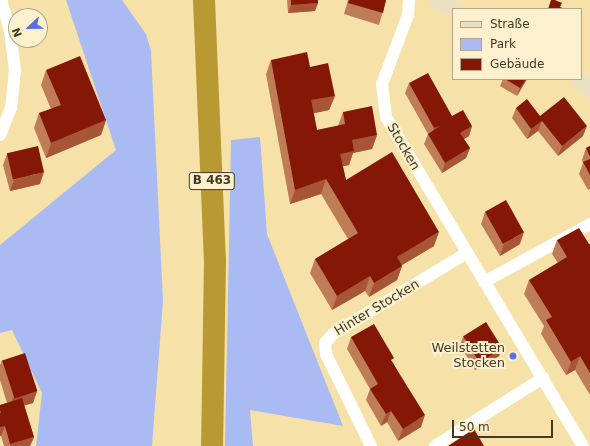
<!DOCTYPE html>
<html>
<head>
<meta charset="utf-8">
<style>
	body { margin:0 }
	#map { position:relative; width:590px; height:446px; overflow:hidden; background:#f6e2a8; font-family:"DejaVu Sans",sans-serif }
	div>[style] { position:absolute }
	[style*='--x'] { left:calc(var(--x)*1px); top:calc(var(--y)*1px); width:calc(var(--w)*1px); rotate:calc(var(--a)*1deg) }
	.green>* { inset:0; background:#aabbf4 }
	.street>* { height:12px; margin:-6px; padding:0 6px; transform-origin:6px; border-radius:6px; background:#fff }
	.secondary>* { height:17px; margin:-8.5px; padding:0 8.5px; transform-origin:8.5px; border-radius:8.5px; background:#eae0c2 }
	.highway>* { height:22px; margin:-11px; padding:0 11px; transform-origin:11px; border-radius:11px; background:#b99932 }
	.wall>* { inset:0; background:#be7c57 }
	.shaded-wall>* { inset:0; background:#a75437 }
	.building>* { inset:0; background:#851706; transform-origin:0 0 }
	.dots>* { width:11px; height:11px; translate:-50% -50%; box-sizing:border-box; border:2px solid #fcf0ce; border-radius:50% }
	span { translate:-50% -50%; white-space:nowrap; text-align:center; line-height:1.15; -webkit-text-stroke:4px #fcf0ce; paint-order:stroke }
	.shield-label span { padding:1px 3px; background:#fcf0ce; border:1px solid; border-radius:3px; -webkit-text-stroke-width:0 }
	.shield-label { font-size:12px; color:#423a23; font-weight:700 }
	.street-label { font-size:13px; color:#423a23 }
	.poi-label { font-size:13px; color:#423a23 }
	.right { translate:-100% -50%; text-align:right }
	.legend { position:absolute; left:452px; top:8px; width:130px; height:72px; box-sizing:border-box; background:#fcf0ce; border:1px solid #b2a78a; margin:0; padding:5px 7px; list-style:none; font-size:12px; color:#423a23 }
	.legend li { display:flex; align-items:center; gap:8px; height:20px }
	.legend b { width:20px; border:1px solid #b2a78a }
	.north { position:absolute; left:8px; top:8px; width:40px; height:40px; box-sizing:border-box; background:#fcf0ce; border:1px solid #b2a78a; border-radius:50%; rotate:248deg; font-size:11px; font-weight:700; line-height:16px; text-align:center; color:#423a23 }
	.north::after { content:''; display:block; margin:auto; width:14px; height:18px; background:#596fe6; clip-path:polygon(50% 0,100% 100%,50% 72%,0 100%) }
	.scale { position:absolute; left:452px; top:420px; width:101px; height:18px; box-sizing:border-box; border:2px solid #423a23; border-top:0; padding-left:5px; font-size:12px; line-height:14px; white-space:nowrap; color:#423a23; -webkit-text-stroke:3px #fcf0ce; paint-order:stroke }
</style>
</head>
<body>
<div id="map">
	<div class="green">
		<div style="clip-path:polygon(66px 0,122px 0,146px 34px,151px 51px,163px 301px,152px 446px,36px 446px,42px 393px,12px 330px,0 333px,0 245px,116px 150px)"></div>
		<div style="clip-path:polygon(260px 137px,267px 234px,343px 426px,250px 410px,253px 446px,225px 446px,231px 140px)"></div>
	</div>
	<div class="street">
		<div style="--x:409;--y:0;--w:15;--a:94"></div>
		<div style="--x:408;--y:15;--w:74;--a:110.6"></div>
		<div style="--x:382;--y:84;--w:33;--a:83"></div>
		<div style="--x:386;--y:117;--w:383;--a:59.1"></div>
		<div style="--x:0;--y:135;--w:29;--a:-68"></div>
		<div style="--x:11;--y:108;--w:37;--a:-84"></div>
		<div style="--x:15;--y:71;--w:40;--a:-97.1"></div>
		<div style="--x:10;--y:31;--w:32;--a:-106"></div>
		<div style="--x:484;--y:282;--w:121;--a:-28.7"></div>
		<div style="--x:371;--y:446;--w:102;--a:-116.1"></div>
		<div style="--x:326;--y:354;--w:11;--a:-95"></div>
		<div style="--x:325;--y:343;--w:12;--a:-48"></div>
		<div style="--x:333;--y:334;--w:157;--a:-31.2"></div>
		<div style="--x:435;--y:446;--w:128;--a:-32.2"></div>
	</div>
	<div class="secondary">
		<div style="--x:437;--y:0;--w:20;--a:27"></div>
		<div style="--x:579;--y:79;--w:15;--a:42"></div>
	</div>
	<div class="highway">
		<div style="--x:204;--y:0;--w:260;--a:87.6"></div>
		<div style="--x:215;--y:260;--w:186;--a:90.9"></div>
	</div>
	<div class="wall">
		<div style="clip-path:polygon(287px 0,318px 0,318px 3px,315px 11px,288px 13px)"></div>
		<div style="clip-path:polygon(348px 0,386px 0,379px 25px,344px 14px)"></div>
		<div style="clip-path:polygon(271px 60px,335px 96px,329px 110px,314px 113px,317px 130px,338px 126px,343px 112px,377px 135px,372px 149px,353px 153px,349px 165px,343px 166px,346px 180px,434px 246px,402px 265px,402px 266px,397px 280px,369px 297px,365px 291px,332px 310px,310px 273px,315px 259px,348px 239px,321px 194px,290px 204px,266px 74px)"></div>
		<div style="clip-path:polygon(46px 70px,106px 120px,101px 135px,46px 158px,34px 128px,39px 113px,51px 109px,41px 85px)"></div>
		<div style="clip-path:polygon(503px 79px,527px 79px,517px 96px,500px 86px)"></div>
		<div style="clip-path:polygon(409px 83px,452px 116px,472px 126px,469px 136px,464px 139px,470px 148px,466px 158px,442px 173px,424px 144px,428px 134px,405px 93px)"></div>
		<div style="clip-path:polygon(516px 108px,540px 116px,583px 136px,558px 156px,538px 131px,527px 139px,512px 118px)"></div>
		<div style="clip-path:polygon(590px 146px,590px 189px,588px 190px,579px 174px,583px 163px,582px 160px,586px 148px)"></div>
		<div style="clip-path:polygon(7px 154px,40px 184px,10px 191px,3px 165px)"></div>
		<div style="clip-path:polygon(485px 212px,520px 244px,500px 256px,481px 224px)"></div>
		<div style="clip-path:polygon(557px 240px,589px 244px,590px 244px,590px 395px,575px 370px,566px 375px,541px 334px,544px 326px,524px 294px,529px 280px,558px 263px,552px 254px)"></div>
		<div style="clip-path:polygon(351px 337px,393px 362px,421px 427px,398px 441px,387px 422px,381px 426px,366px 400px,370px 389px,347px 349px)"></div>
		<div style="clip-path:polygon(463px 337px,502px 348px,499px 356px,475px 370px,460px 345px)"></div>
		<div style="clip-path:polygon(2px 360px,37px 391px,33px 403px,24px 405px,34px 437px,30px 446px,4px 446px,1px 436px,0 436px,0 405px,7px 403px,0 380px,0 365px)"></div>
	</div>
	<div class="shaded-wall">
		<div style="clip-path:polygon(318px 3px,315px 11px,288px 13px,291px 5px)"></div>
		<div style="clip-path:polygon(526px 79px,527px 79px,517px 96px,520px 88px)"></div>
		<div style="clip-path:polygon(335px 96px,329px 110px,306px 115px,311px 100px)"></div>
		<div style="clip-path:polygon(106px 120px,101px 135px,46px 158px,51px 143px)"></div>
		<div style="clip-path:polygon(542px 121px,538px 131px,527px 139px,531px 129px)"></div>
		<div style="clip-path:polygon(440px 126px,430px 137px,434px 128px)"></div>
		<div style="clip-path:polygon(472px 126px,469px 136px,457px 143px,460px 133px)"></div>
		<div style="clip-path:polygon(587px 126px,583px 136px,558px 156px,562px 146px)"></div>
		<div style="clip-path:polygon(377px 135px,372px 149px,353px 153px,349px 165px,335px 168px,340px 154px,352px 140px)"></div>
		<div style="clip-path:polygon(470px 148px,466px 158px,442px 173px,445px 163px)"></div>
		<div style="clip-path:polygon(44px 172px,40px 184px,10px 191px,14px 180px)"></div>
		<div style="clip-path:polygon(326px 179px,321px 194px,290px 204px,295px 190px)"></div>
		<div style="clip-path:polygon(439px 232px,434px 246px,392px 271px,397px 257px)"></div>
		<div style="clip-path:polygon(524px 232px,520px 244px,500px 256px,504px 244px)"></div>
		<div style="clip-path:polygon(402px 266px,397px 280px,369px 297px,374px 283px)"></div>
		<div style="clip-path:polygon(370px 276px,365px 291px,332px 310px,337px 296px)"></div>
		<div style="clip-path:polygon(502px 348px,499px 356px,475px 370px,478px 362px)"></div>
		<div style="clip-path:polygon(580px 356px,575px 370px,566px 375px,571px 362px)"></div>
		<div style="clip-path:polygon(37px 391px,33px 403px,9px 410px,13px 398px)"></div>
		<div style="clip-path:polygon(391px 411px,387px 422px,381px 426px,386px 414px)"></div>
		<div style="clip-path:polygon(425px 415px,421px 427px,398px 441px,403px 429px)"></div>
		<div style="clip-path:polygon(5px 426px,1px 436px,0 436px,0 427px)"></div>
		<div style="clip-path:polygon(34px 437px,30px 446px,10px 446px,10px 444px)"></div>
	</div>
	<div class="building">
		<div style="clip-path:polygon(291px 0,318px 0,318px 3px,291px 5px)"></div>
		<div style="clip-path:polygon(349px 0,386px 0,383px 13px,348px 3px)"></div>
		<div style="clip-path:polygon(551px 0,555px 0,562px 3px,560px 7px,565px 9px,548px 9px)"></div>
		<div style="clip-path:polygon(307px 52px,310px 67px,328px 63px,335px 96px,311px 100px,317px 130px,345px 124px,343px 112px,372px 106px,377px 135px,352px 140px,354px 151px,340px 154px,346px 180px,392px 152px,439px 232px,397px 257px,402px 266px,374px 283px,370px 276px,337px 296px,315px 259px,358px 233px,326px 179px,295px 190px,271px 60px)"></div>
		<div style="clip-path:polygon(80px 56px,106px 120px,51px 143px,39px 113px,61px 105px,46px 70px)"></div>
		<div style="clip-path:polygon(428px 73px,452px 116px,463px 110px,472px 126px,460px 133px,470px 148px,445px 163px,428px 134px,440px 126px,434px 128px,409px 83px)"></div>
		<div style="clip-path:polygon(505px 79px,526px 79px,520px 88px)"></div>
		<div style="clip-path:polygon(564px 97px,587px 126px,562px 146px,542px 121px,531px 129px,516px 108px,527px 99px,540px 116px)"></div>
		<div style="left:38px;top:146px;width:27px;height:32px;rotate:77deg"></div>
		<div style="clip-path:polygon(590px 146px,590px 157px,586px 148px)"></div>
		<div style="clip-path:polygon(590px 159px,590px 175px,583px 162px)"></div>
		<div style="left:506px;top:200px;width:37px;height:24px;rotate:61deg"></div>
		<div style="clip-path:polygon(579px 228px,589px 244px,590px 244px,590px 373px,580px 356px,571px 362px,546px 320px,552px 317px,529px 280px,567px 257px,557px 240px)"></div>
		<div style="left:486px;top:322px;width:31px;height:27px;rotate:58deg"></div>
		<div style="clip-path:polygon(374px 324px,394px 358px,391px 360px,425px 415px,403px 429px,391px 411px,386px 414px,370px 389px,378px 384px,351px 337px)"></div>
		<div style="left:25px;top:353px;width:40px;height:24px;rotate:72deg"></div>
		<div style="clip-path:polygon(22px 398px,34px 437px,10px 444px,5px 426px,0 427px,0 413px,1px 413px,0 410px,0 405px)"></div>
		<div style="clip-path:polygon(474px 429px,484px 446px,448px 446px)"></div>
	</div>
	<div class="dots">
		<div style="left:513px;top:356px;background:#596fe6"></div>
	</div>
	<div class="shield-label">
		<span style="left:212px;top:181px">B 463</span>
	</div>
	<div class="street-label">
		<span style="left:403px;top:147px;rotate:60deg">Stocken</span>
		<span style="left:377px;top:308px;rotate:-31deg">Hinter Stocken</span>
	</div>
	<div class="poi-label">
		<span class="right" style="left:505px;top:356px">Weilstetten<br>Stocken</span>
	</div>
	<ul class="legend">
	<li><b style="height:5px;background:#eae0c2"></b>Straße</li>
	<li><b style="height:11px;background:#aabbf4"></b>Park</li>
	<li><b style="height:11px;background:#851706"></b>Gebäude</li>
	</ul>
	<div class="north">N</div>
	<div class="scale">50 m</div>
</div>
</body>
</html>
